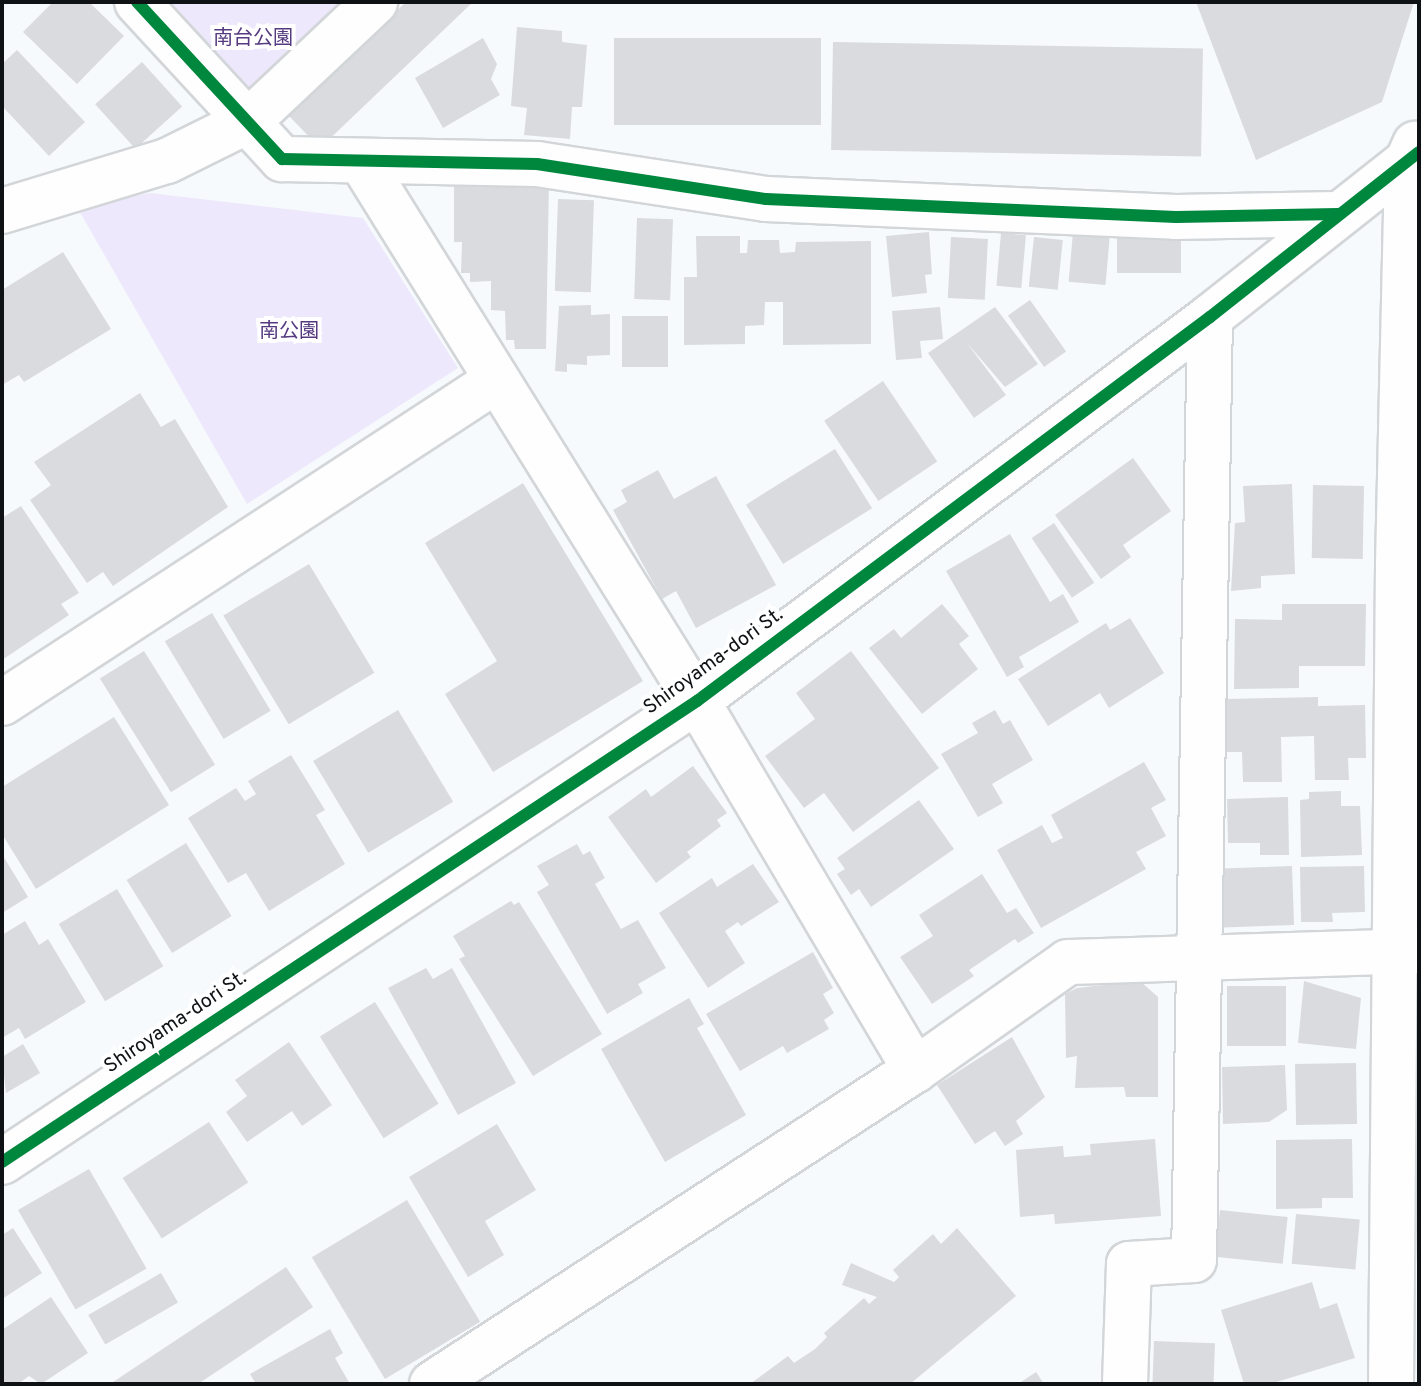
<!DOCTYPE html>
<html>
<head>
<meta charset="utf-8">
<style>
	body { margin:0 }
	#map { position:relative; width:1421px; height:1386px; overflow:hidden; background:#f7fafd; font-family:Overpass,"Noto Sans JP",sans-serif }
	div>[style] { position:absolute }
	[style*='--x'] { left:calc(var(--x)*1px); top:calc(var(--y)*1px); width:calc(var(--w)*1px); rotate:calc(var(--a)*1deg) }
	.green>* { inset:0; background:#ede8fc }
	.building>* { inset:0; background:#d9dbde; transform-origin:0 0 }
	.roads { filter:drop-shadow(2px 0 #d3d6d8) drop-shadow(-2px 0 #d3d6d8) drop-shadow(0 2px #d3d6d8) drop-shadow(0 -2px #d3d6d8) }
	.minor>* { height:44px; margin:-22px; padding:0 22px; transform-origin:22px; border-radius:22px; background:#fefeff }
	.cycleway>* { height:12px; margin:-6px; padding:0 6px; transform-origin:6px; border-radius:6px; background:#00873e }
	span { translate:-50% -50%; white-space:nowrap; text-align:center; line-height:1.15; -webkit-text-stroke:8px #fff; paint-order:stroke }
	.park-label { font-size:20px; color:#563a80 }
	.street-label { font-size:20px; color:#0f1214 }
	.frame { position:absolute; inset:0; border:4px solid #0f1214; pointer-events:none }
</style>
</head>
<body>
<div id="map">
	<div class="green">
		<div style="clip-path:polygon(164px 2px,347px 2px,249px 94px)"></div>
		<div style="clip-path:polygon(150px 193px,363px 218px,458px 368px,247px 504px,77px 207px)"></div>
	</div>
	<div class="building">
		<div style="clip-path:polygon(53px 2px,89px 2px,124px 36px,77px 84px,23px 32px)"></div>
		<div style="clip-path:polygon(406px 2px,473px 2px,320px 148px,288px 115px)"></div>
		<div style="clip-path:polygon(1196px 2px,1414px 2px,1382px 102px,1256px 160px)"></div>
		<div style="clip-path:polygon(517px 27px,562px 31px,562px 42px,587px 45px,582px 107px,572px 107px,570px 139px,524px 135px,527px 108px,511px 106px)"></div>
		<div style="clip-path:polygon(483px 38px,497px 64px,491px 79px,500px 95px,443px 128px,415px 78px)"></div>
		<div style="left:614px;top:38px;width:207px;height:87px"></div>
		<div style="left:833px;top:42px;width:370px;height:108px;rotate:1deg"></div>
		<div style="clip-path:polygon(17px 50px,85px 122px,49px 156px,2px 106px,2px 64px)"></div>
		<div style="left:142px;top:62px;width:60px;height:63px;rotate:48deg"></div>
		<div style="clip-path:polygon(454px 181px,549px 183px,546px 349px,515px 349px,514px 340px,506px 340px,505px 311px,491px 310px,491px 281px,470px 282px,470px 273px,461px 273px,462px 242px,454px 242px)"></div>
		<div style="left:558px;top:199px;width:36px;height:92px;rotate:2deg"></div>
		<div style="left:637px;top:218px;width:36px;height:81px;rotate:2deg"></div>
		<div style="clip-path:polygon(929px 232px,932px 274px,925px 275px,927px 293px,892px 297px,886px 236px)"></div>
		<div style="left:1073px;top:232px;width:37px;height:50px;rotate:5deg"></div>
		<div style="left:1001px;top:233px;width:25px;height:53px;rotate:5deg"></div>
		<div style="clip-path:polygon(696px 236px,740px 236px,740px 253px,747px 253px,748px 240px,779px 240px,780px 253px,795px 252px,796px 242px,871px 241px,871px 344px,783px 345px,783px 302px,765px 302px,764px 325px,745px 326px,745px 344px,684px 345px,684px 277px,697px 277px)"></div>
		<div style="left:951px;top:237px;width:37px;height:61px;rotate:3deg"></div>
		<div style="left:1034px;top:237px;width:29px;height:50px;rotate:6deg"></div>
		<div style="left:1117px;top:237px;width:64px;height:36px"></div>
		<div style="clip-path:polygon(63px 252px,111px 329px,24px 382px,19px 375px,2px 385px,2px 290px)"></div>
		<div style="left:1030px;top:300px;width:63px;height:27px;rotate:55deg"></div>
		<div style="clip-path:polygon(591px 305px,591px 315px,610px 314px,610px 355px,587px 356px,587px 365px,567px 364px,567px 372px,555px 371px,559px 306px)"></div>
		<div style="clip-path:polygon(940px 307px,943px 339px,920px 341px,922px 358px,896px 360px,892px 311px)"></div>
		<div style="clip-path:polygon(995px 307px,1038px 364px,1005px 387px,967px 343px,1006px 395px,974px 418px,928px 353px)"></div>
		<div style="left:622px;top:316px;width:46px;height:51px"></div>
		<div style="left:883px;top:381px;width:97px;height:71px;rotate:56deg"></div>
		<div style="clip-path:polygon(140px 393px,161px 427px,175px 419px,228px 507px,113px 586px,103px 572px,87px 583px,30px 500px,51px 485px,34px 462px)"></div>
		<div style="left:835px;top:449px;width:70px;height:105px;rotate:58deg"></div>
		<div style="clip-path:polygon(1133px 458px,1171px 511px,1123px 545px,1131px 557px,1101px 579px,1055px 515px)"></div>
		<div style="clip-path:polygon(658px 470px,674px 499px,716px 476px,776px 585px,696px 628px,676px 591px,662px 599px,613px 510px,627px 502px,621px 490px)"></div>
		<div style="clip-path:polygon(523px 483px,643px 681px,493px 772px,445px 694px,497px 661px,425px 543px)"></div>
		<div style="clip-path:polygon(1292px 484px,1295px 574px,1261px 576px,1261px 588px,1231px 591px,1235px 523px,1245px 522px,1243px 486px)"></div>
		<div style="left:1313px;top:485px;width:51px;height:73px;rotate:1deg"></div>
		<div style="clip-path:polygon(21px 506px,79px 593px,61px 604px,69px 615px,2px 660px,2px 518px)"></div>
		<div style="left:1054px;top:523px;width:72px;height:27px;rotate:56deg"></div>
		<div style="clip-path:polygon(1010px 534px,1050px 602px,1063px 594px,1079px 622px,1019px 657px,1024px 667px,1007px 677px,946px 571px)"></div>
		<div style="left:309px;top:564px;width:127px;height:100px;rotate:59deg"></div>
		<div style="clip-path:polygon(942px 604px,969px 636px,959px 644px,978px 669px,922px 714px,869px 648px,894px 629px,901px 638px)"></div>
		<div style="clip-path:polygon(1282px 604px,1366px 604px,1365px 666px,1299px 666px,1299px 688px,1234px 689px,1235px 619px,1282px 620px)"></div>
		<div style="left:212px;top:613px;width:114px;height:55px;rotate:59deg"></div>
		<div style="clip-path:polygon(1130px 618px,1164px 673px,1109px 708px,1100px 693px,1048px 726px,1018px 679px,1106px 623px,1110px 630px)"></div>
		<div style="left:144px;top:651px;width:134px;height:52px;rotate:58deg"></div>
		<div style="clip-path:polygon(851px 651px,939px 768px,853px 832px,824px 793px,804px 808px,765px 756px,815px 719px,796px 693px)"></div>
		<div style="clip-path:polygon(1318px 697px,1318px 706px,1365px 705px,1366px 758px,1348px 758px,1349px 780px,1315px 780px,1314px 736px,1281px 737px,1282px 782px,1243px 782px,1242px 752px,1227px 752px,1226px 699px)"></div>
		<div style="left:398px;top:710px;width:107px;height:99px;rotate:59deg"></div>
		<div style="clip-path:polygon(995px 710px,1003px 724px,1010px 720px,1033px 760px,992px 784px,1003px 803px,978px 817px,941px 754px,978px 733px,972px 723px)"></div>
		<div style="clip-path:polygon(114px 717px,169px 805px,36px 889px,2px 834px,2px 787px)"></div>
		<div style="clip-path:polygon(291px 755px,325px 810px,316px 815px,345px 864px,269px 911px,246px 873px,228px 883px,188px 818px,236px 788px,245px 801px,256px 794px,248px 781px)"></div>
		<div style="clip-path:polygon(1144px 762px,1166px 800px,1151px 808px,1166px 836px,1136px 852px,1146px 869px,1041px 928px,997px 850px,1042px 825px,1052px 843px,1063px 838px,1051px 815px)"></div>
		<div style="clip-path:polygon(693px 766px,727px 813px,717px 820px,721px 826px,687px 852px,691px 857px,656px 883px,608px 817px,646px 789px,651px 797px)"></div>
		<div style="clip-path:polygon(1341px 791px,1341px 806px,1360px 806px,1362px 855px,1301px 857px,1300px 800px,1309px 799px,1309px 792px)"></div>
		<div style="clip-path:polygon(1288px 797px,1289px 855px,1260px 855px,1260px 843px,1228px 843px,1227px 799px)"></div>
		<div style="clip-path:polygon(919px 800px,954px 849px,871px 907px,859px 889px,851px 895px,837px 874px,845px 869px,837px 858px)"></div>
		<div style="left:186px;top:843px;width:86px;height:70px;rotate:58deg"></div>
		<div style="clip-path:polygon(577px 844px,583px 855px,590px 851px,605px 878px,595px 884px,621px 929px,638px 920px,666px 968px,638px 984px,643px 993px,607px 1014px,537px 892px,549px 885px,537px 866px)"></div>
		<div style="clip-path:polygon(2px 854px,28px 897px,2px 913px)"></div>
		<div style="clip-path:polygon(753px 864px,779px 902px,741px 926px,738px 922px,725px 931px,745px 963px,708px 988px,659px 913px,712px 878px,717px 887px)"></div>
		<div style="left:1292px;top:866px;width:59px;height:71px;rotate:88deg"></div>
		<div style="clip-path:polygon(1364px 866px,1365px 912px,1332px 913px,1333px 922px,1301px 922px,1300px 867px)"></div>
		<div style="clip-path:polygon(982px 874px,1007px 913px,1016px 908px,1034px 933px,1018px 943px,1015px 939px,969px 970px,974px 976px,932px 1004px,900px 957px,933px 936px,919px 915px)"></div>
		<div style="left:117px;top:889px;width:90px;height:68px;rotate:59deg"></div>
		<div style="clip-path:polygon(511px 901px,514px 905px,519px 902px,602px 1034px,533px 1076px,459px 959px,465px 956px,453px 936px)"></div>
		<div style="clip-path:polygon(25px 921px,39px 945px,48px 939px,86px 1002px,25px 1039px,19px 1028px,2px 1038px,2px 935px)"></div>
		<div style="clip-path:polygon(813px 952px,833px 988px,823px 994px,834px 1013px,824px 1020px,829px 1029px,787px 1053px,783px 1046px,740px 1071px,706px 1014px)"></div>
		<div style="clip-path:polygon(426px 968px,433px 979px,452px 968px,516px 1083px,458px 1115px,388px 988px)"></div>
		<div style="clip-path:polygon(1140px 981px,1158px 997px,1158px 1097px,1126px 1097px,1124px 1087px,1075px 1088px,1077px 1056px,1066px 1058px,1065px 994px,1077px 988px)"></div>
		<div style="clip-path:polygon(1304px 981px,1361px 998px,1356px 1049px,1298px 1043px)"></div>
		<div style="left:1286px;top:986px;width:60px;height:59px;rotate:90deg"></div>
		<div style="clip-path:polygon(689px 998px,704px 1024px,697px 1028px,746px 1115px,665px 1162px,601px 1049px)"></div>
		<div style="left:375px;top:1002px;width:120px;height:65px;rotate:58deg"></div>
		<div style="clip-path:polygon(1012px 1037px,1045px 1097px,1016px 1121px,1023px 1134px,1005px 1146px,995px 1131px,975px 1144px,937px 1085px)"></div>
		<div style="clip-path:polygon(289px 1042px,332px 1105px,302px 1126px,292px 1111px,247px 1142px,226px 1112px,247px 1096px,235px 1080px)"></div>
		<div style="clip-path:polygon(23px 1044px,40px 1073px,6px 1093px,2px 1057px)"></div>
		<div style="left:1356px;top:1063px;width:61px;height:61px;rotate:89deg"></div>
		<div style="clip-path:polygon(1285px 1065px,1287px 1110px,1269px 1122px,1223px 1124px,1222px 1067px)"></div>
		<div style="left:209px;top:1122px;width:72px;height:103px;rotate:57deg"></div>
		<div style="clip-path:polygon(497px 1124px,536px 1190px,485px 1221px,504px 1255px,468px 1277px,409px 1177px)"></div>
		<div style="clip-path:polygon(1155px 1139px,1161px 1216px,1055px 1224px,1054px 1214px,1020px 1217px,1016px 1150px,1063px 1146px,1064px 1157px,1091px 1155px,1090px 1144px)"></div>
		<div style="clip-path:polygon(1352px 1139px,1353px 1198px,1322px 1198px,1322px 1208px,1276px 1209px,1276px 1140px)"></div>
		<div style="left:89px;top:1169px;width:115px;height:82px;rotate:60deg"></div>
		<div style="left:407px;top:1200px;width:142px;height:111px;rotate:59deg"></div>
		<div style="left:1220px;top:1210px;width:68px;height:47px;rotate:6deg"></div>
		<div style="left:1296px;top:1214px;width:64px;height:50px;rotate:5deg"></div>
		<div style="clip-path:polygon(13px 1228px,42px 1273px,2px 1299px,2px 1235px)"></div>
		<div style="clip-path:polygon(957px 1228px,1016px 1296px,910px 1384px,750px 1384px,788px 1356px,794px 1363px,815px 1349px,827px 1337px,824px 1333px,864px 1298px,869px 1304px,877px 1297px,842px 1285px,851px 1263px,894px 1282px,899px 1277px,893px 1270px,933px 1234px,941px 1244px)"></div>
		<div style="clip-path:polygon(286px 1267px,313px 1307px,198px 1384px,110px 1384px)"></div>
		<div style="left:161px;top:1273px;width:34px;height:84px;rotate:60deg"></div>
		<div style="clip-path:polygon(1312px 1282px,1320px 1309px,1337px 1303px,1355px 1358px,1270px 1384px,1244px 1384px,1221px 1310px)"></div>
		<div style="clip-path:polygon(51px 1297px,88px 1353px,41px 1384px,29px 1376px,18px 1384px,2px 1384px,2px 1330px)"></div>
		<div style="clip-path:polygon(330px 1329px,343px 1353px,335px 1358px,350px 1384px,256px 1384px,250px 1374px)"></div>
		<div style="left:1154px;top:1341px;width:61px;height:43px;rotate:2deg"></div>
		<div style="clip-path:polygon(1036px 1372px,1044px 1384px,1018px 1384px)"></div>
	</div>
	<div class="roads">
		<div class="minor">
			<div style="--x:137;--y:2;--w:214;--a:47.3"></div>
			<div style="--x:282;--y:159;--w:255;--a:1.1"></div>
			<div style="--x:537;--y:164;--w:232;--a:8.7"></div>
			<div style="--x:766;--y:199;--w:410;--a:2.5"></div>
			<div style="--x:1176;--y:217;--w:162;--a:-1.1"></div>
			<div style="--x:361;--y:161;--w:636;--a:58.11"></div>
			<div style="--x:697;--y:701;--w:429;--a:59.4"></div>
			<div style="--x:2;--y:211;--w:172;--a:-16.9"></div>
			<div style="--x:167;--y:161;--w:93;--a:-26.3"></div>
			<div style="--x:250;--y:120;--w:172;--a:-43.3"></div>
			<div style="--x:2;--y:703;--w:591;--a:-33.13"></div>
			<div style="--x:2;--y:1162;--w:834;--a:-33.56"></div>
			<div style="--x:697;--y:701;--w:641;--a:-36.82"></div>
			<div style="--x:1210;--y:317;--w:266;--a:-38.3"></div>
			<div style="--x:432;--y:1384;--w:576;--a:-33.03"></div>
			<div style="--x:915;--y:1070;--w:187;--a:-35.2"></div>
			<div style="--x:1068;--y:962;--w:351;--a:-1.8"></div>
			<div style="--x:1125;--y:1384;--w:120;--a:-88.1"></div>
			<div style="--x:1129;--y:1264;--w:65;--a:-3.5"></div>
			<div style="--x:1194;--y:1260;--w:943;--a:-89.03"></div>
			<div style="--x:1391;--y:1384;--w:820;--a:-89.51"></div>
			<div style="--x:1398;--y:564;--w:402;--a:-88.7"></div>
			<div style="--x:1407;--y:162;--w:20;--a:-66"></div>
		</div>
	</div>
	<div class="cycleway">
		<div style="--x:137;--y:2;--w:214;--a:47.3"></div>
		<div style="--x:282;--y:159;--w:255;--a:1.1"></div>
		<div style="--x:537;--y:164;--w:232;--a:8.7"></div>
		<div style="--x:766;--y:199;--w:410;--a:2.5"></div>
		<div style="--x:1176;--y:217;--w:162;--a:-1.1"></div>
		<div style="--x:2;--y:1162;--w:834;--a:-33.56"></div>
		<div style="--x:697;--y:701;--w:641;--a:-36.82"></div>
		<div style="--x:1210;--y:317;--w:266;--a:-38.3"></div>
	</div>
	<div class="park-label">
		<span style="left:253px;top:39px">南台公園</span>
		<span style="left:289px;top:332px">南公園</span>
	</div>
	<div class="street-label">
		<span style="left:714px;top:662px;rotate:-36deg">Shiroyama-dori St.</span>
		<span style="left:176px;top:1023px;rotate:-34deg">Shiroyama-dori St.</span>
	</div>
	<div class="frame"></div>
</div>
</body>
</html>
